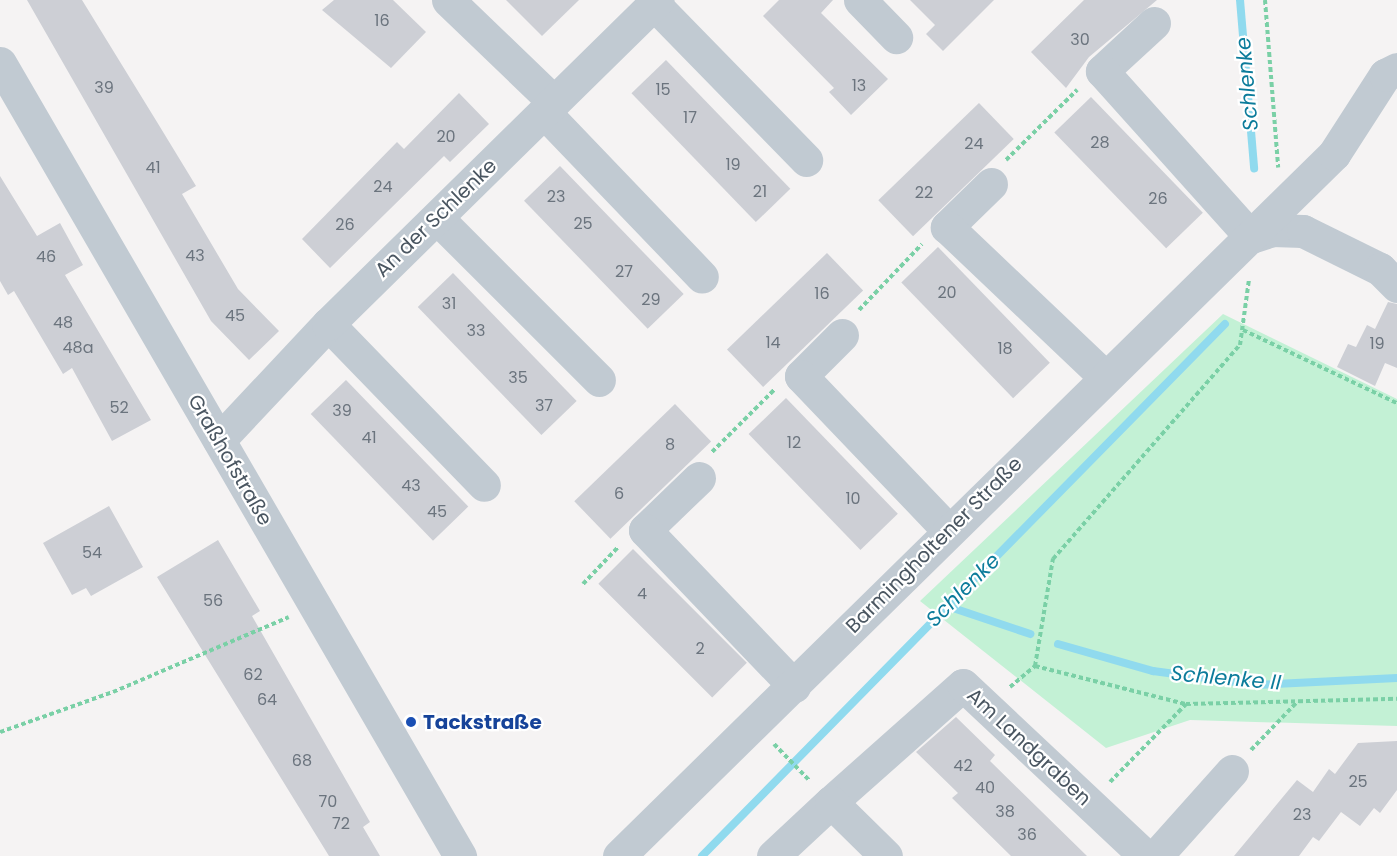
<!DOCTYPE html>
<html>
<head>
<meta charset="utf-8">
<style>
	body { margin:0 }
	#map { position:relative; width:1397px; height:856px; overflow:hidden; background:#f5f3f3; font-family:Poppins,sans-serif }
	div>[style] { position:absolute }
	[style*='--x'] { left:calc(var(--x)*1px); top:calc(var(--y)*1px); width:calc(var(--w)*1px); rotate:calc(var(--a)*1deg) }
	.green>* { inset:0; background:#c3f1d5 }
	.stream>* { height:8px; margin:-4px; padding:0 4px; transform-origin:4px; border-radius:4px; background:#90daee }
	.building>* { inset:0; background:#cdcfd5; transform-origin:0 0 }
	.path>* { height:4px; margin-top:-2px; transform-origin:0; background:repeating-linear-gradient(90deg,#7ad0a6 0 4.5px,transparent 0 7.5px) }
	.minor>* { height:33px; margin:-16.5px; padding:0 16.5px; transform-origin:16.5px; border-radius:16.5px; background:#c1cad2 }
	.dots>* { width:16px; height:16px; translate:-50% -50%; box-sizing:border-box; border:3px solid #fff; border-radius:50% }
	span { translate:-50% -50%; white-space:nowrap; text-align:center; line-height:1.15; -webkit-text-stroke:4.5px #fff; paint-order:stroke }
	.number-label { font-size:16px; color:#6b747e }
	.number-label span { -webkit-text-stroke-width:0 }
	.street-label { font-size:20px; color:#4a5661 }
	.transit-label { font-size:20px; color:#164399; font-weight:700 }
	.left { translate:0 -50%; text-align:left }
	.water-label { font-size:21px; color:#0c7c9b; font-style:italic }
</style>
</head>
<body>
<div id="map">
	<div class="green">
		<div style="clip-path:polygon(1223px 314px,1397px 399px,1397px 726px,1190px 720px,1106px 748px,920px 601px)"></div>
	</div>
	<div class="stream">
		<div style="--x:1240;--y:0;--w:169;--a:85.2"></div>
		<div style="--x:947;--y:606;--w:88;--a:18.6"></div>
		<div style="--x:1058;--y:644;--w:99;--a:15.9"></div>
		<div style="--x:1153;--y:671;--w:105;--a:7.7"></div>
		<div style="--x:1257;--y:685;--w:140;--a:-2.9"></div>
		<div style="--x:702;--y:856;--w:746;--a:-45.49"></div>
	</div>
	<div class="building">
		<div style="clip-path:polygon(27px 0,82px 0,157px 122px,196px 186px,182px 194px,215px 250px,238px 289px,279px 331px,249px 360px,211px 321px)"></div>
		<div style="clip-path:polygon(334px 0,393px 0,426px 32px,391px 68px,322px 10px)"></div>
		<div style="clip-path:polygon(506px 0,579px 0,542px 36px)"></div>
		<div style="clip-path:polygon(779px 0,833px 0,821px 13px,888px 79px,851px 115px,829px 92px,834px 88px,763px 16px)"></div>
		<div style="clip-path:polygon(910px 0,994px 0,943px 51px,926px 34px,935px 25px)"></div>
		<div style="clip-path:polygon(1084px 0,1157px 0,1089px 57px,1066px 88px,1031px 52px)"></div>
		<div style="left:666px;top:60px;width:179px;height:48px;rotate:46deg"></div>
		<div style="clip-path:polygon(459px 93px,489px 124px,450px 162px,444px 156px,330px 268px,302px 239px,397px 142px,404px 149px)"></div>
		<div style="left:1091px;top:97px;width:161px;height:51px;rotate:46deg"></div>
		<div style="left:979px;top:103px;width:50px;height:140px;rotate:46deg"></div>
		<div style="left:560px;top:166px;width:178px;height:50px;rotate:46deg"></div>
		<div style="clip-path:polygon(0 176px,37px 236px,60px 223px,83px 265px,65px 275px,151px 420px,112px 441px,72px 368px,63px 374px,14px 291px,8px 295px,0 281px)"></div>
		<div style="left:938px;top:247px;width:161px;height:51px;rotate:46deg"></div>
		<div style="left:827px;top:253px;width:52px;height:139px;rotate:46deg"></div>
		<div style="left:453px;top:273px;width:178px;height:49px;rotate:46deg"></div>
		<div style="clip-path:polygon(1388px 302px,1397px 304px,1397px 368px,1385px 363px,1375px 386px,1337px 367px,1348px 344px,1356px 347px,1367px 325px,1375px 329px)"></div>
		<div style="left:346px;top:380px;width:176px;height:49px;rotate:46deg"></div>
		<div style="left:786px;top:398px;width:161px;height:52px;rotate:46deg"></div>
		<div style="left:675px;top:404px;width:52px;height:140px;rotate:46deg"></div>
		<div style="clip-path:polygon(109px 506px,143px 567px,91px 596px,86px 588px,72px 595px,43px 543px)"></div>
		<div style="clip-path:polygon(218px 540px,260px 611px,252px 616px,370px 822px,363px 827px,380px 856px,329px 856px,157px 577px)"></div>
		<div style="left:633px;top:549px;width:161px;height:49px;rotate:45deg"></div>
		<div style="clip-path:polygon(956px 717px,995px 755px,990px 761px,1087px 856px,1011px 856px,952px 798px,958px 793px,916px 752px)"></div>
		<div style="clip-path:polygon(1397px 741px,1397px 790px,1380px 813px,1374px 808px,1360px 826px,1341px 812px,1319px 841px,1313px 837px,1299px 856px,1234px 856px,1297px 780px,1313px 792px,1329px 769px,1335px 774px,1358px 743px)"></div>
	</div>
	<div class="path">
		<div style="--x:1265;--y:0;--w:168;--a:85.5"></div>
		<div style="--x:1006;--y:160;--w:100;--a:-44.6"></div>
		<div style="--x:859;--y:310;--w:91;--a:-46.3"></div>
		<div style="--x:1243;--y:330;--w:170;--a:25.4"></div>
		<div style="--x:712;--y:452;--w:88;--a:-45"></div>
		<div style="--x:583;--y:584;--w:52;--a:-46.5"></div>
		<div style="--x:1035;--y:666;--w:155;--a:14.2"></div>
		<div style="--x:1010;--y:687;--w:33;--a:-40"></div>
		<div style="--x:1035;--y:666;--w:109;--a:-80.5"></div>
		<div style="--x:1053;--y:559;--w:284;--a:-48.9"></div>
		<div style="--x:1240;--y:345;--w:67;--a:-82.2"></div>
		<div style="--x:0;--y:732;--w:120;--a:-19.5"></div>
		<div style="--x:113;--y:692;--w:191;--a:-23.1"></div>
		<div style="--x:774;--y:744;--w:52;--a:45.8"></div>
		<div style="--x:1251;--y:750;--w:65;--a:-46.2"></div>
		<div style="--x:1110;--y:782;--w:109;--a:-45.7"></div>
		<div style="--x:1186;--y:704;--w:211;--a:-1.4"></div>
	</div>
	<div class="minor">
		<div style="--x:448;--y:0;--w:147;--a:43.9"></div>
		<div style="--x:860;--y:0;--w:52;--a:45.8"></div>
		<div style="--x:654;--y:4;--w:218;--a:45.7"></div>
		<div style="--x:1154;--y:23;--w:71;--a:137.3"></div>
		<div style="--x:1102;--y:71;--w:223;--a:48.1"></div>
		<div style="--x:1251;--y:237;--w:22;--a:-18"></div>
		<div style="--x:1272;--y:230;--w:31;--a:2"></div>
		<div style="--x:1303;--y:231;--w:86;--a:26.3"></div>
		<div style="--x:1380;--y:269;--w:24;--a:45"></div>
		<div style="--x:0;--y:63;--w:917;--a:59.88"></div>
		<div style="--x:544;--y:112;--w:228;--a:46.2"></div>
		<div style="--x:991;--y:184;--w:62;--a:135.7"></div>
		<div style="--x:947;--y:227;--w:216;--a:43.5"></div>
		<div style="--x:437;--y:218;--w:229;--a:45"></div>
		<div style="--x:328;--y:324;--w:224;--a:45.9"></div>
		<div style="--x:842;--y:335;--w:58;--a:135"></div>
		<div style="--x:801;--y:376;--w:213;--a:46.3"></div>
		<div style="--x:219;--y:440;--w:159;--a:-46.8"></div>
		<div style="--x:328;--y:324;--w:462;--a:-44.5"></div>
		<div style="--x:699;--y:478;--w:75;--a:136.1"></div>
		<div style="--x:645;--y:530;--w:216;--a:46.3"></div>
		<div style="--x:831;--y:802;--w:176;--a:-41.6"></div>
		<div style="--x:963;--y:685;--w:250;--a:43.2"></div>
		<div style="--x:619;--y:856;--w:1002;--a:-44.47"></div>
		<div style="--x:1334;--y:154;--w:94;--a:-57.2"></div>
		<div style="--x:1385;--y:75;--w:13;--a:-27"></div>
		<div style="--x:773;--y:856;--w:79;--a:-43"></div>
		<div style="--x:831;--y:802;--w:77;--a:44.5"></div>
		<div style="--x:1156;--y:856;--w:114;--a:-48.2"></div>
	</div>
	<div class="dots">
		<div style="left:411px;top:722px;background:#1a4fb4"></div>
	</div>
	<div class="number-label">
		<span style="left:382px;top:21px">16</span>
		<span style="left:1080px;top:40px">30</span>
		<span style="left:859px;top:86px">13</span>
		<span style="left:104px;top:88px">39</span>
		<span style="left:663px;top:90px">15</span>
		<span style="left:690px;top:118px">17</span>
		<span style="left:446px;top:137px">20</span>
		<span style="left:1100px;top:143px">28</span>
		<span style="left:974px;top:144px">24</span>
		<span style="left:733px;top:165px">19</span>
		<span style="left:153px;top:168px">41</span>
		<span style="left:383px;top:187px">24</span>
		<span style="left:760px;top:192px">21</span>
		<span style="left:924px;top:193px">22</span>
		<span style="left:556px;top:197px">23</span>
		<span style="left:1158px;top:199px">26</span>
		<span style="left:583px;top:224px">25</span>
		<span style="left:345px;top:225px">26</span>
		<span style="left:195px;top:256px">43</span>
		<span style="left:46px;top:257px">46</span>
		<span style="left:624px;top:272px">27</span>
		<span style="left:947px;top:293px">20</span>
		<span style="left:822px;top:294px">16</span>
		<span style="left:651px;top:300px">29</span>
		<span style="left:449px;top:304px">31</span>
		<span style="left:235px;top:316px">45</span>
		<span style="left:63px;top:323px">48</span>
		<span style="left:476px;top:331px">33</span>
		<span style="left:773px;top:343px">14</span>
		<span style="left:1377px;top:344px">19</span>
		<span style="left:78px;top:348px">48a</span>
		<span style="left:1005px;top:349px">18</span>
		<span style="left:518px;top:378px">35</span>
		<span style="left:544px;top:406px">37</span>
		<span style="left:119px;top:408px">52</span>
		<span style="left:342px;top:411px">39</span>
		<span style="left:369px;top:438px">41</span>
		<span style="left:794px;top:443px">12</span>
		<span style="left:670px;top:445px">8</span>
		<span style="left:411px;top:486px">43</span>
		<span style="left:619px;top:494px">6</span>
		<span style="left:853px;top:499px">10</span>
		<span style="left:437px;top:512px">45</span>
		<span style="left:92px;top:553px">54</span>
		<span style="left:642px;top:594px">4</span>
		<span style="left:213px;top:601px">56</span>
		<span style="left:700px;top:649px">2</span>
		<span style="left:253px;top:675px">62</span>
		<span style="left:267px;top:700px">64</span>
		<span style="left:302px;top:761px">68</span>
		<span style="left:963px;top:766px">42</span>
		<span style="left:1358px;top:782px">25</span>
		<span style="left:985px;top:788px">40</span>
		<span style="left:328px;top:802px">70</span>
		<span style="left:1005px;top:812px">38</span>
		<span style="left:1302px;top:815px">23</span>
		<span style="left:341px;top:824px">72</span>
		<span style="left:1027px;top:835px">36</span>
	</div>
	<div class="street-label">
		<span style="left:436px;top:218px;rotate:-44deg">An der Schlenke</span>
		<span style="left:230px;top:460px;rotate:60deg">Graßhofstraße</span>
		<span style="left:934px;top:545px;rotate:-45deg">Barmingholtener Straße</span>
		<span style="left:1029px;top:747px;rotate:43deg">Am Landgraben</span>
	</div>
	<div class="transit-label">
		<span class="left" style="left:423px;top:722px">Tackstraße</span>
	</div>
	<div class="water-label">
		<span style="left:1247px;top:84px;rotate:-95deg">Schlenke</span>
		<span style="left:963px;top:590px;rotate:-45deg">Schlenke</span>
		<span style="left:1226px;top:678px;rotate:5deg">Schlenke II</span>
	</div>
</div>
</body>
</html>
